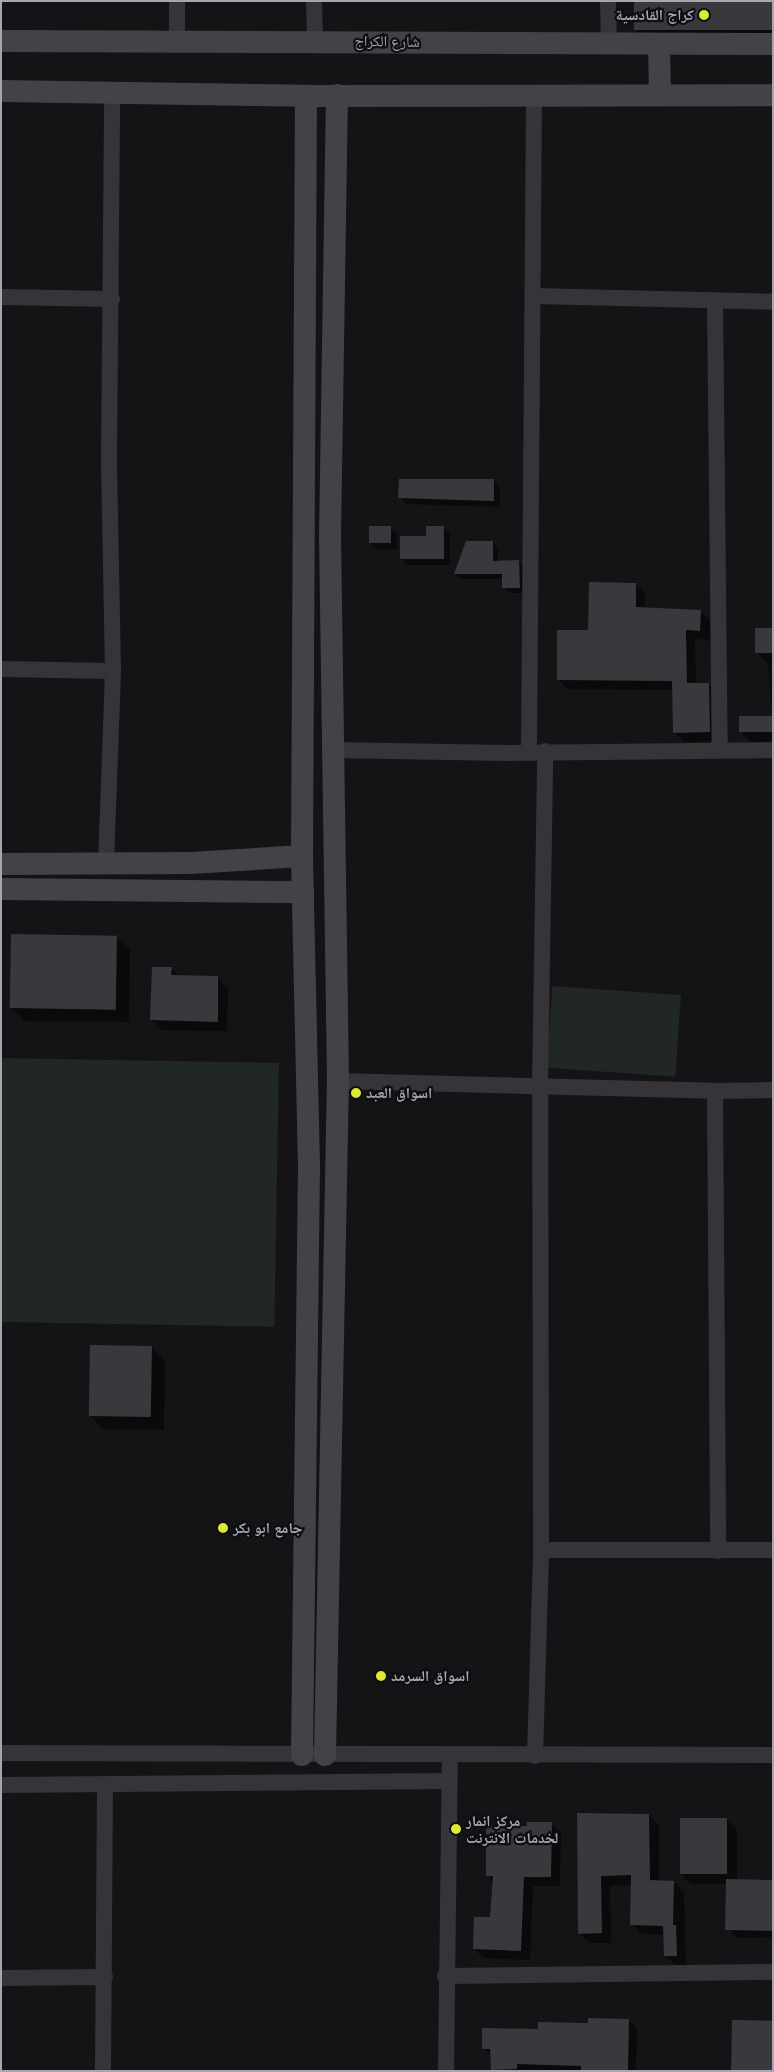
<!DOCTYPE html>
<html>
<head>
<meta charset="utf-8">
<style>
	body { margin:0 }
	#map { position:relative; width:774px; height:2072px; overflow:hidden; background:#141315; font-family:Quicksand,"Noto Naskh Arabic",sans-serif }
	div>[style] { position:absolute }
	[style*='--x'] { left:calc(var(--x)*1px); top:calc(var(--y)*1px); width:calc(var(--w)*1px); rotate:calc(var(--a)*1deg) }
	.green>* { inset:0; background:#202724; transform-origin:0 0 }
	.shadow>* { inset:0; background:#0007 }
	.building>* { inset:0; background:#39383c; transform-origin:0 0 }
	.street>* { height:16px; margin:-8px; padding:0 8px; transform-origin:8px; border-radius:8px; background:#363439 }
	.secondary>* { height:22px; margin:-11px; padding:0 11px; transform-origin:11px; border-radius:11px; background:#444249 }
	.dots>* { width:14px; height:14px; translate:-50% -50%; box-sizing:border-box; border:2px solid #0f0e10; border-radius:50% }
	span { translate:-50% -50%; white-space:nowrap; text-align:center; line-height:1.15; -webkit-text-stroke:4.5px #0f0e10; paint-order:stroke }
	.poi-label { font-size:15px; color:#a7a5b4; font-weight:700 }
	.right { translate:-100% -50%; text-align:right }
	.left { translate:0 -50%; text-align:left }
	.street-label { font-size:15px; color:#a7a5b4 }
	.frame { position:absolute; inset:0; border:2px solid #a7a5b4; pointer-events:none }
</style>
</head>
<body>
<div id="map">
	<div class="green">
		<div style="left:681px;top:995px;width:82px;height:129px;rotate:94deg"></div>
		<div style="left:1px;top:1058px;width:278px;height:264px;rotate:1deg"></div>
	</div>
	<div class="shadow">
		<div style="clip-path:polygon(773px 1px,773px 42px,649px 43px,636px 30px)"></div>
		<div style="clip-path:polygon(493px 480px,500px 487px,500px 507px,406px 504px,400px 497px)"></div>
		<div style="clip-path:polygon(390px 528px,397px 534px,397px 549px,377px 550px,370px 543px)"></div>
		<div style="clip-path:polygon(444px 528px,450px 534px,450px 565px,407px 565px,401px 558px)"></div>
		<div style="clip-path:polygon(493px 542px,498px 548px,498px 562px,518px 562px,524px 567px,525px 593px,509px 593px,504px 587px,503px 579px,461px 579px,456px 574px)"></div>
		<div style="clip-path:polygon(636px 584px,645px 594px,645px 609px,701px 611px,710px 621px,710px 640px,695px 639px,696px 685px,709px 684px,718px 694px,719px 741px,684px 742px,674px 732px,673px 690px,568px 689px,558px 680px,590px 631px)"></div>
		<div style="clip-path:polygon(773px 630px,773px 742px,751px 742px,741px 732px,772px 717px,768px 663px,756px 652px)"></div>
		<div style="clip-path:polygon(116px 937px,130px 950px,129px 1022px,25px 1021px,12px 1008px)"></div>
		<div style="clip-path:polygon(171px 968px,179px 976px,217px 978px,228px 988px,227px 1031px,161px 1030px,151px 1020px)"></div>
		<div style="clip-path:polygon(151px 1347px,165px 1361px,164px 1430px,103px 1429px,90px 1416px)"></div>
		<div style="clip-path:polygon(578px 1814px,649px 1815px,659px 1825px,659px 1882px,674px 1882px,684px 1892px,686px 1965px,675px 1965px,665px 1955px,664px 1935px,642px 1934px,632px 1924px,632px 1885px,610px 1886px,611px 1943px,589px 1943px,579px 1933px)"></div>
		<div style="clip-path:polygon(727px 1820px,737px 1830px,737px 1881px,773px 1881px,773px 1937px,737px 1938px,728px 1929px,727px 1884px,691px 1884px,681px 1874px)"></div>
		<div style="clip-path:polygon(552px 1824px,561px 1833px,560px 1886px,533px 1886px,530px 1960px,484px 1958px,474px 1949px,491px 1918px,494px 1882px,487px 1875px,487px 1827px)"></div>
		<div style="clip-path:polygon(628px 2020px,637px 2028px,636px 2071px,493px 2071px,492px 2057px,483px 2048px,539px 2030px)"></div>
	</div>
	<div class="building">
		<div style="left:634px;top:1px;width:139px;height:29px"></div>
		<div style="clip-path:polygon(399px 479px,494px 479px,494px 501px,398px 498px)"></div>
		<div style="left:391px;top:526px;width:17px;height:22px;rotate:90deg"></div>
		<div style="clip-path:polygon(426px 526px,444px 526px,444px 559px,400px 559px,400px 536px,426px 536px)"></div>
		<div style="clip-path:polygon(466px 541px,493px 541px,493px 561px,519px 560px,520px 588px,502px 588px,502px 574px,454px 574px)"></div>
		<div style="clip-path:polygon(589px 582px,636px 583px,636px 607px,701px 610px,700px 631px,686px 630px,687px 683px,709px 683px,710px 732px,673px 733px,672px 681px,557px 680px,557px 630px,588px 630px)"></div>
		<div style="left:755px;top:628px;width:18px;height:25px"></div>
		<div style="left:739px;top:716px;width:34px;height:16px"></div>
		<div style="left:11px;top:934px;width:106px;height:74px;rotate:1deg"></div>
		<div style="clip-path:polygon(152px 967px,172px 967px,171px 975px,218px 976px,218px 1022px,150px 1020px)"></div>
		<div style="left:90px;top:1345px;width:62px;height:71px;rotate:1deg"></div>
		<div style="clip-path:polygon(577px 1813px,649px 1814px,650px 1880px,674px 1881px,673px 1925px,676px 1925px,677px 1956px,664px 1956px,663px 1926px,630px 1925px,631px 1875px,601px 1876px,602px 1933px,578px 1934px)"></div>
		<div style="left:680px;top:1818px;width:47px;height:56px"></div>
		<div style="clip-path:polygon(527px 1822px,552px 1822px,551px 1877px,524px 1877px,521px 1951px,473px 1949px,474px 1917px,490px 1917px,493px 1876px,486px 1876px,486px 1826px,527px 1826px)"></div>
		<div style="left:726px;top:1879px;width:47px;height:51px;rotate:1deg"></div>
		<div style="clip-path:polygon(588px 2018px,629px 2019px,628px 2071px,581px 2071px,581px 2066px,517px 2064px,517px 2069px,491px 2070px,490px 2049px,482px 2049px,482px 2028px,538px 2029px,538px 2022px,588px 2023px)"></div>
		<div style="left:732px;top:2020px;width:41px;height:51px;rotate:1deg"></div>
	</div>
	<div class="street">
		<div style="--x:177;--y:1;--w:41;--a:90"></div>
		<div style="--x:314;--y:1;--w:40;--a:88.6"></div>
		<div style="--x:608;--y:1;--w:43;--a:88.7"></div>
		<div style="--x:534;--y:296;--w:239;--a:1.4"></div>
		<div style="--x:1;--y:297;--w:111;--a:1"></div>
		<div style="--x:715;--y:301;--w:449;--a:89.4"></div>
		<div style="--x:1;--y:669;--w:112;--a:1"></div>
		<div style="--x:333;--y:750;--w:173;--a:1"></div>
		<div style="--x:506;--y:753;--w:267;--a:-0.6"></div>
		<div style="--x:529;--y:751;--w:657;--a:-89.56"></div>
		<div style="--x:106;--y:863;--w:192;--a:-87.9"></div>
		<div style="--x:113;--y:671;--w:213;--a:-91.1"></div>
		<div style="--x:109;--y:458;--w:366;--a:-89.5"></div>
		<div style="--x:338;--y:1081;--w:377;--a:1.5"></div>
		<div style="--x:715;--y:1091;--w:58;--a:-1"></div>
		<div style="--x:715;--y:1091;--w:460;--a:89.6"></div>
		<div style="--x:541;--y:1550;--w:232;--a:0"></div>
		<div style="--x:1;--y:1753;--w:772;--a:0.15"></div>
		<div style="--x:535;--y:1756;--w:206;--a:-88.3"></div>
		<div style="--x:541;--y:1550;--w:464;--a:-90.1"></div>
		<div style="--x:540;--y:1086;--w:335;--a:-89.1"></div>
		<div style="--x:1;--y:1785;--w:448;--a:-0.5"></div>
		<div style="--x:445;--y:1976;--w:328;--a:-0.7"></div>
		<div style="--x:1;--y:1978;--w:104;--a:-0.6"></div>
		<div style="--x:103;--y:2071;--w:287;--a:-89.6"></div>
		<div style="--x:446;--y:2071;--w:315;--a:-89.3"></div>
	</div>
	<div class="secondary">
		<div style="--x:1;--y:41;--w:772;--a:0.22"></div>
		<div style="--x:659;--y:44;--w:50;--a:88.9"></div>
		<div style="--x:1;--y:91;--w:305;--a:0.9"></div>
		<div style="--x:306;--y:96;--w:467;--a:-0.1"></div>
		<div style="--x:1;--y:864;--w:190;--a:-0.3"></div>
		<div style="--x:191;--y:863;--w:111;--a:-3.6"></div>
		<div style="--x:1;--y:889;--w:302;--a:0.6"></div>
		<div style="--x:302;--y:1755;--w:588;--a:-89.32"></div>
		<div style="--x:309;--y:1167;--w:311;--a:-91.3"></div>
		<div style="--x:302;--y:856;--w:760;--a:-89.7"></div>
		<div style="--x:325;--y:1755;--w:674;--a:-88.9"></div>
		<div style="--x:338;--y:1081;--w:543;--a:-90.84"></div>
		<div style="--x:330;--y:538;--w:443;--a:-89.1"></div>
	</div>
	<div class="dots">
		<div style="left:704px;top:15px;background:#dce937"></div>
		<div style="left:356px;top:1093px;background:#dce937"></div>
		<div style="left:223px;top:1528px;background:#dce937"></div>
		<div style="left:381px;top:1676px;background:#dce937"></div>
		<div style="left:456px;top:1829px;background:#dce937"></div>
	</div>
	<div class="poi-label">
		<span class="right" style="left:694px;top:15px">كراج القادسية</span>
		<span class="left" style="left:366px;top:1093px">اسواق العبد</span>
		<span class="left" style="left:233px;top:1528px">جامع ابو بكر</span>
		<span class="left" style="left:391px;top:1676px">اسواق السرمد</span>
		<span class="left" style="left:466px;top:1829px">مركز انمار<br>لخدمات الانترنت</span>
	</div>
	<div class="street-label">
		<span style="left:387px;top:41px;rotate:1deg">شارع الكراج</span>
	</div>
	<div class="frame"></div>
</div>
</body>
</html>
